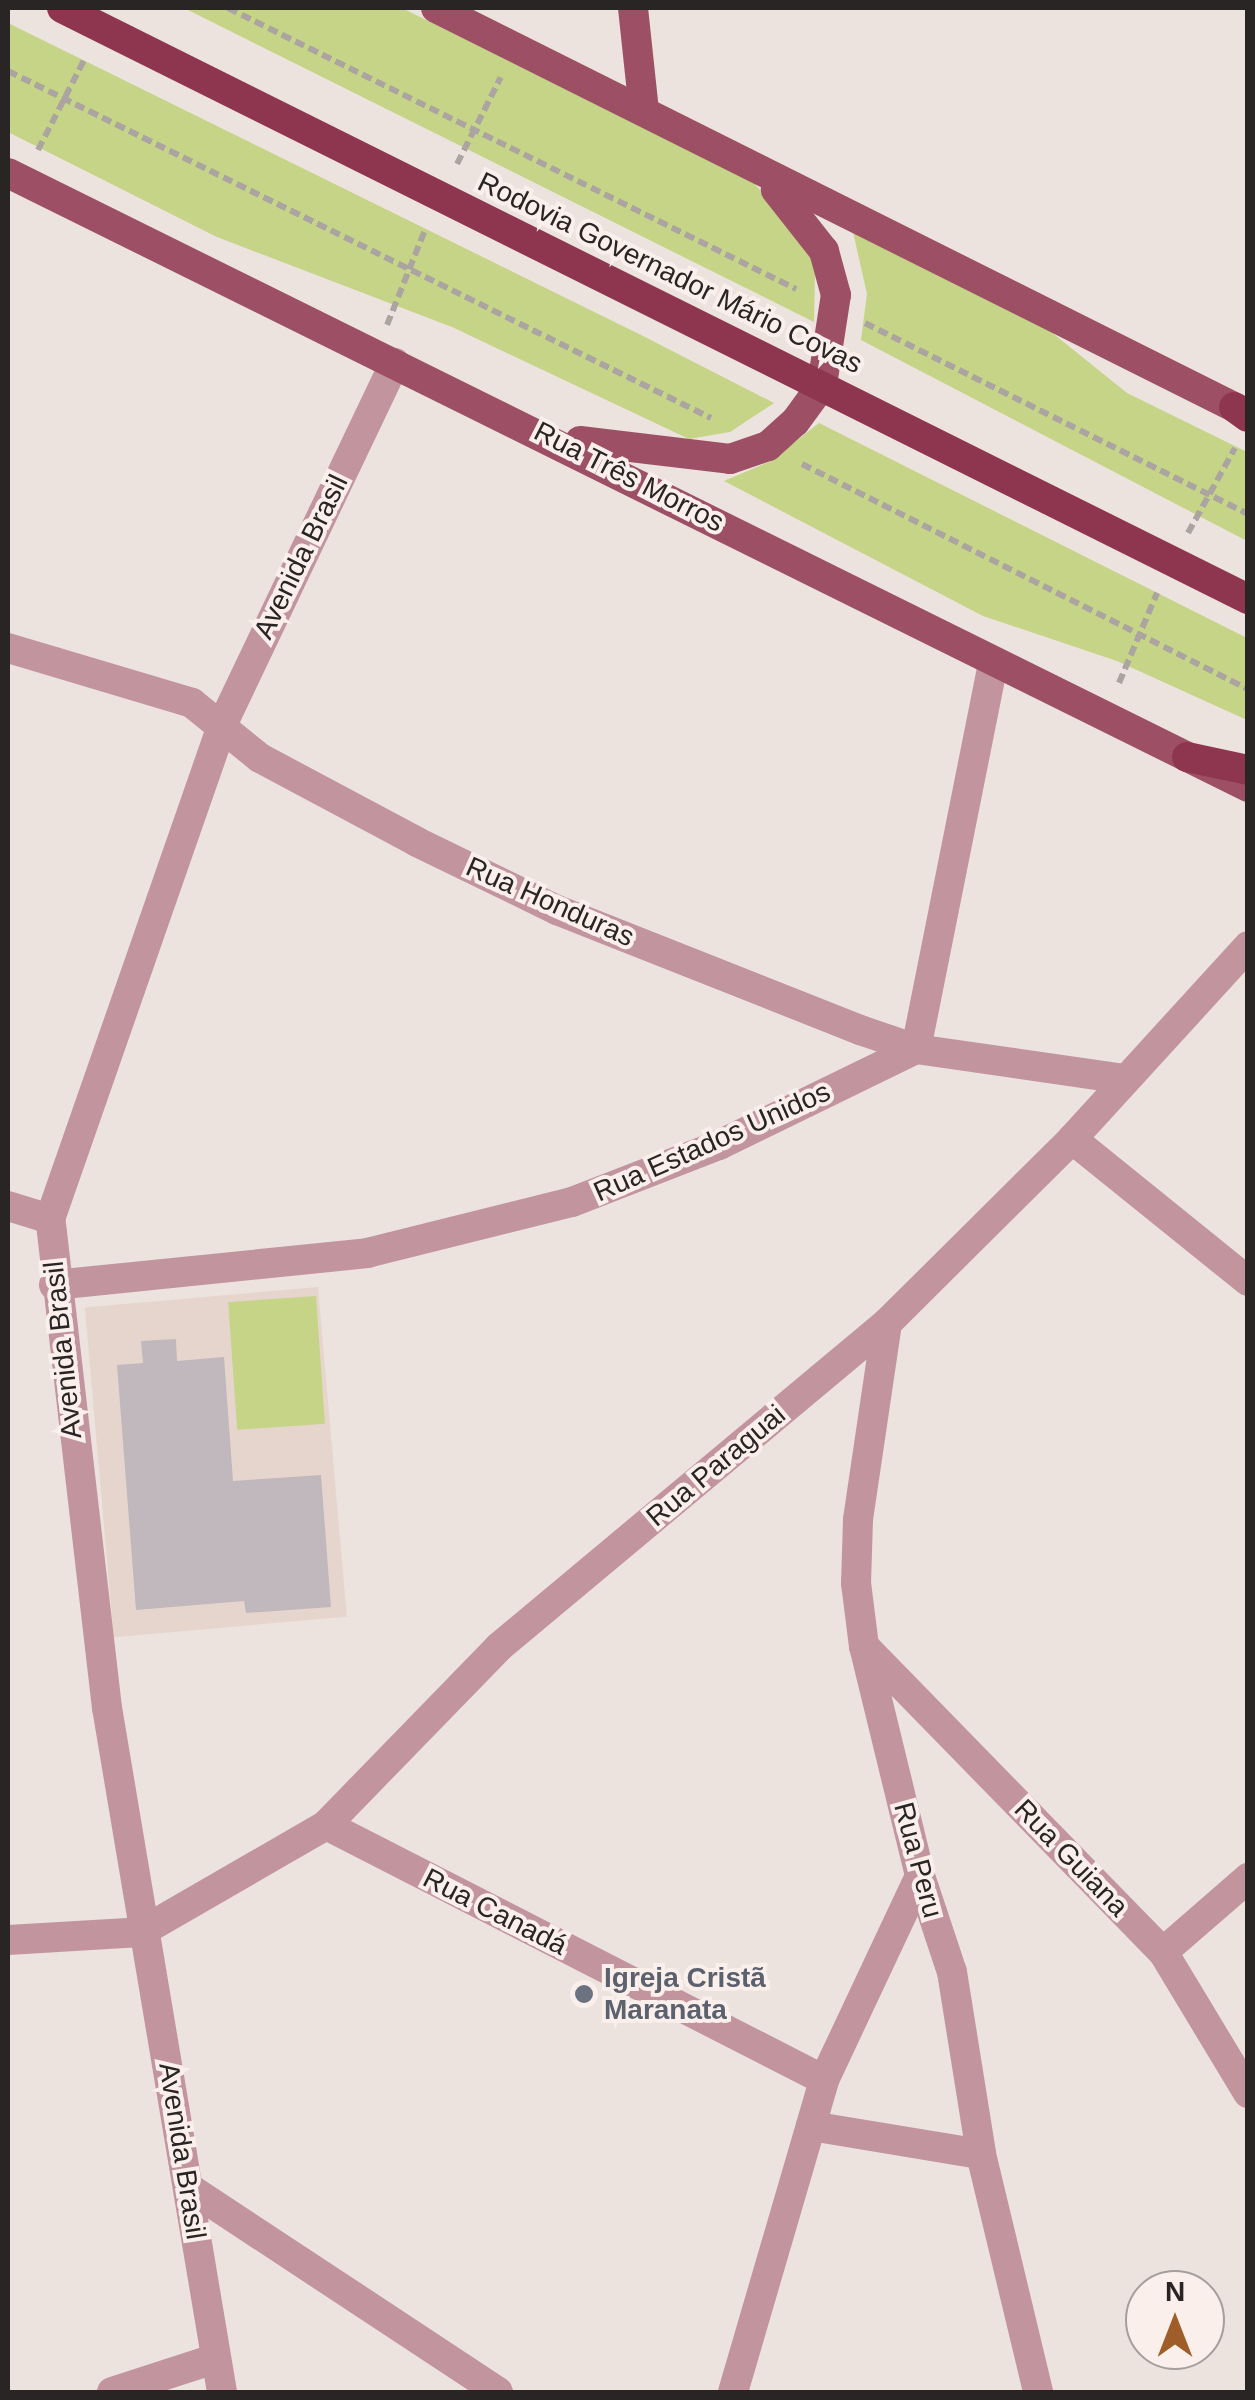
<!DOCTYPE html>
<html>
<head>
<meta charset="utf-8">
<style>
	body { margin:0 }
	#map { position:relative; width:1255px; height:2400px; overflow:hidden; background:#ece2de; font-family:Arial,sans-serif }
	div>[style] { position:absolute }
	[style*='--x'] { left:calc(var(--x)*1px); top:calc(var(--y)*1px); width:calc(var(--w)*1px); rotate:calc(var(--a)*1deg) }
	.built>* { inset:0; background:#e6d5cd; transform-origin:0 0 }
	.green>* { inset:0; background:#c5d486; transform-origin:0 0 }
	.building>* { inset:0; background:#c0b8bd }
	.path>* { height:6px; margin-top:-3px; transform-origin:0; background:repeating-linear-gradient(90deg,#aca4a1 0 10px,transparent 0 15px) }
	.minor>* { height:30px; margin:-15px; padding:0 15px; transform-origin:15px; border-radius:15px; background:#c2959e }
	.major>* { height:30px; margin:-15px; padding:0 15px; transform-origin:15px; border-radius:15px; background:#9d5065 }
	.highway>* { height:30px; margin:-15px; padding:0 15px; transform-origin:15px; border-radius:15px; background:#8e3650 }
	.dots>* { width:28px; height:28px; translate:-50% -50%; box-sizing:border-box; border:5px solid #faefeb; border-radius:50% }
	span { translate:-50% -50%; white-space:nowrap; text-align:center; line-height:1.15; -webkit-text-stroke:8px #faefeb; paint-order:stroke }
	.street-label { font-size:28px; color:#292524 }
	.worship-label { font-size:28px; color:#5b616d; font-weight:700 }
	.left { translate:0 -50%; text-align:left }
	.frame { position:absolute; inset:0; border:10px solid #292524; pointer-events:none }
	.north { position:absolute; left:1125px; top:2270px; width:100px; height:100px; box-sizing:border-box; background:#faefeb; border:2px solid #a69e9b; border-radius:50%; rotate:0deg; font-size:28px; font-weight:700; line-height:40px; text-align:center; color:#292524 }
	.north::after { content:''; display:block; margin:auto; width:35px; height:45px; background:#9f5d2a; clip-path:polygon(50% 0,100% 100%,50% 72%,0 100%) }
</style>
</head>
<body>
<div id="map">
	<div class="built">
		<div style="left:318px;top:1287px;width:331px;height:234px;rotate:85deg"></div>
	</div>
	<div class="green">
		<div style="clip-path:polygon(184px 8px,402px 8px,753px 182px,808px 245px,815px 270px,814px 322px)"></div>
		<div style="clip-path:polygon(8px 23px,643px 336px,774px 403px,730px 432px,689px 439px,452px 327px,217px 237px,8px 132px)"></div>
		<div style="clip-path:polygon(853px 232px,1045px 327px,1127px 393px,1247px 452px,1247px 541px,861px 340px,867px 294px)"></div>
		<div style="clip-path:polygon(819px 423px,1247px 638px,1247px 720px,1117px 661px,983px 616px,724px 481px,771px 461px)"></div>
		<div style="left:316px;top:1296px;width:128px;height:88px;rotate:86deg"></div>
	</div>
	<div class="building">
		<div style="clip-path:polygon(176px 1339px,177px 1361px,224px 1357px,233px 1481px,321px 1475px,331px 1607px,246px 1613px,244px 1601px,136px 1610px,117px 1365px,143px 1363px,141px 1341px)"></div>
	</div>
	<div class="path">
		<div style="--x:228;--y:8;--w:634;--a:26.32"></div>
		<div style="--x:8;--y:71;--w:784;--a:26.27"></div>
		<div style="--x:38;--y:150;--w:103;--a:-62.9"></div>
		<div style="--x:457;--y:164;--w:97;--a:-63.2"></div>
		<div style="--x:865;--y:323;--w:428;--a:26.5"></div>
		<div style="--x:387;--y:325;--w:102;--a:-68.2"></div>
		<div style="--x:802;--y:464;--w:500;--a:26.8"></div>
		<div style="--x:1188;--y:533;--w:97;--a:-61.1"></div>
		<div style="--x:1119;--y:683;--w:98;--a:-67.1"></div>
	</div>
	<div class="minor">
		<div style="--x:8;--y:648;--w:192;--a:16.6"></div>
		<div style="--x:192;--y:703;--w:87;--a:39"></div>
		<div style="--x:260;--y:758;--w:178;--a:28.1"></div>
		<div style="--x:417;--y:842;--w:156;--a:25.9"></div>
		<div style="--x:557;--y:910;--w:326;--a:21.6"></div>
		<div style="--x:860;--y:1030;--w:59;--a:18.7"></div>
		<div style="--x:916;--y:1049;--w:211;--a:8.2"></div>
		<div style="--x:916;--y:1049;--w:394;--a:-78.7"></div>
		<div style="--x:1072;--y:1139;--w:226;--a:38.9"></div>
		<div style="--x:8;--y:1206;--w:44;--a:17.2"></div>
		<div style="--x:54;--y:1285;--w:315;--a:-5.8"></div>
		<div style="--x:367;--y:1253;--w:211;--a:-14"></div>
		<div style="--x:572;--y:1202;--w:158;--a:-21.2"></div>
		<div style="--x:719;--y:1145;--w:219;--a:-26"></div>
		<div style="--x:887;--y:1323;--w:199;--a:98.4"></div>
		<div style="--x:858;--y:1520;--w:63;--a:91.8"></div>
		<div style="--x:856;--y:1583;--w:64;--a:82.8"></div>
		<div style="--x:864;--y:1646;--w:237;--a:76.3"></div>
		<div style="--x:920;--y:1876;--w:101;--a:71.6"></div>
		<div style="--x:952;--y:1972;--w:184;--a:80.9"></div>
		<div style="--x:981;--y:2154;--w:245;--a:76.5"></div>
		<div style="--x:864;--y:1646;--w:428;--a:45.7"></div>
		<div style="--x:1163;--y:1952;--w:165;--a:58.9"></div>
		<div style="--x:326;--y:1825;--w:559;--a:27.11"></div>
		<div style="--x:8;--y:1940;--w:133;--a:-3.4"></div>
		<div style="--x:141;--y:1932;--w:214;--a:-30"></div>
		<div style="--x:326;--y:1825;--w:248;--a:-45.8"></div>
		<div style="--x:499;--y:1647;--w:505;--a:-39.86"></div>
		<div style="--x:887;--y:1323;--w:261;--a:-44.8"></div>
		<div style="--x:1072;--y:1139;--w:261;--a:-47.6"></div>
		<div style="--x:1163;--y:1952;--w:113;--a:-41"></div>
		<div style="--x:811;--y:2126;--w:172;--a:9.4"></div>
		<div style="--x:189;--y:2188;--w:370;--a:33.4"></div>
		<div style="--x:112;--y:2392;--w:107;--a:-17.9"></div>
		<div style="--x:222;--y:2392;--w:694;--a:-99.54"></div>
		<div style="--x:107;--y:1708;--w:492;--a:-96.6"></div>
		<div style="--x:50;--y:1219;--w:525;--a:-70.77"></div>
		<div style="--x:223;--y:723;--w:399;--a:-64.5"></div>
		<div style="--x:733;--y:2392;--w:325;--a:-73.7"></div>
		<div style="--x:824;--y:2080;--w:225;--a:-64.8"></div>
	</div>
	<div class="major">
		<div style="--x:436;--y:8;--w:908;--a:26.57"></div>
		<div style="--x:633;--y:8;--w:104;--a:83.9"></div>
		<div style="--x:8;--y:173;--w:1384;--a:26.34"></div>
		<div style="--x:580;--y:441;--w:151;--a:6.8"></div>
		<div style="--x:730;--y:459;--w:40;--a:-18.9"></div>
		<div style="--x:768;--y:446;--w:36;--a:-42"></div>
		<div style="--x:795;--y:422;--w:46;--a:-53.9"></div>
		<div style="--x:822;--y:385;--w:91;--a:-81.2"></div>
		<div style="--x:836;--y:295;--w:46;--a:-105.3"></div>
		<div style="--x:824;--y:251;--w:78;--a:-128.2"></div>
	</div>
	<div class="highway">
		<div style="--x:62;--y:8;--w:1325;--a:26.49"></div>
		<div style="--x:1234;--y:407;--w:17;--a:36"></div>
		<div style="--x:1187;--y:757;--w:62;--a:12"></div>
	</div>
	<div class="dots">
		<div style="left:584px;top:1994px;background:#6b7280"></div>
	</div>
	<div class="street-label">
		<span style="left:670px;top:273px;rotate:26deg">Rodovia Governador Mário Covas</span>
		<span style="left:629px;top:477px;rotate:27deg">Rua Três Morros</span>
		<span style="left:301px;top:557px;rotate:-64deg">Avenida Brasil</span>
		<span style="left:550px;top:902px;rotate:24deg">Rua Honduras</span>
		<span style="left:712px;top:1142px;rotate:-24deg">Rua Estados Unidos</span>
		<span style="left:63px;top:1350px;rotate:-96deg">Avenida Brasil</span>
		<span style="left:716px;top:1466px;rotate:-40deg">Rua Paraguai</span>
		<span style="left:1071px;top:1858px;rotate:46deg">Rua Guiana</span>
		<span style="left:918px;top:1860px;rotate:75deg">Rua Peru</span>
		<span style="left:495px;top:1912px;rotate:27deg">Rua Canadá</span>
		<span style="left:182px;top:2151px;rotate:81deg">Avenida Brasil</span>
	</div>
	<div class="worship-label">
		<span class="left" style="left:604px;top:1994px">Igreja Cristã<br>Maranata</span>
	</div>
	<div class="frame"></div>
	<div class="north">N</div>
</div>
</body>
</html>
